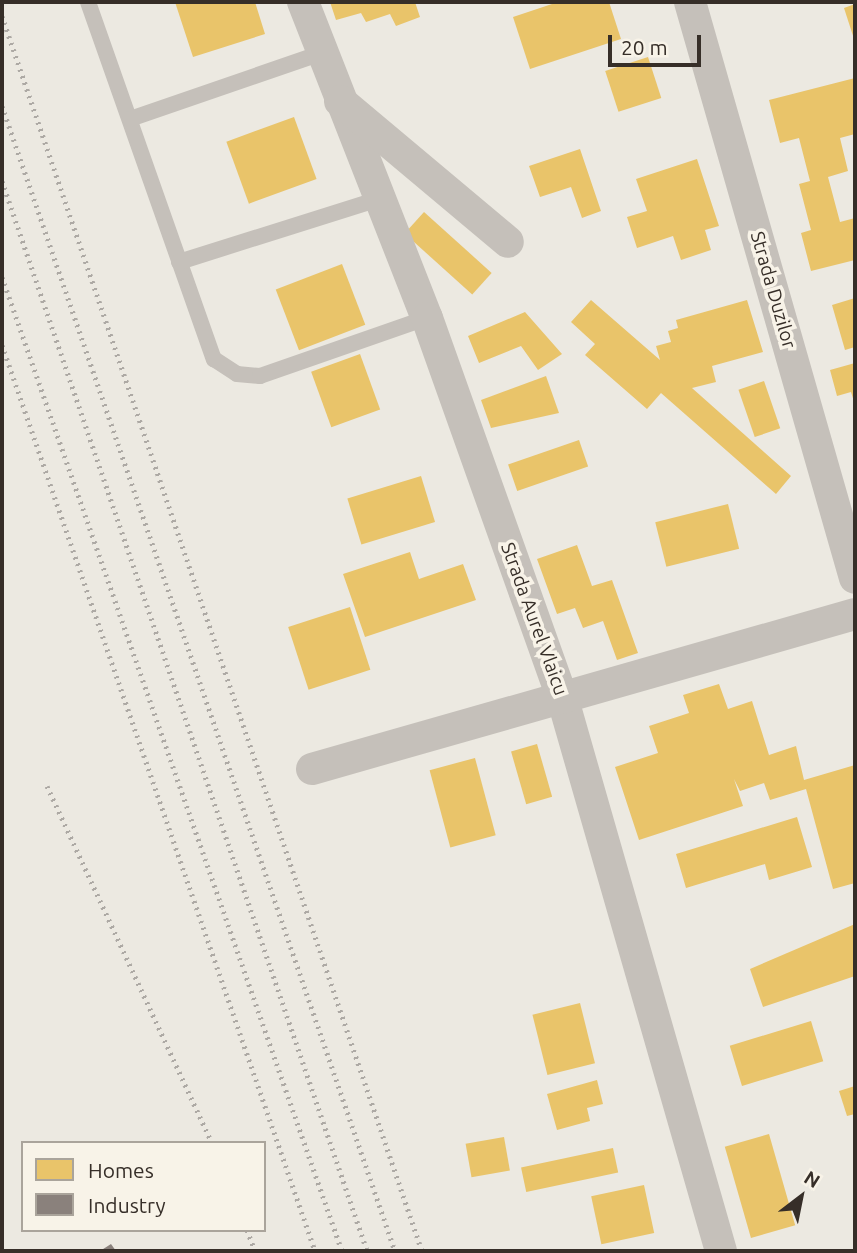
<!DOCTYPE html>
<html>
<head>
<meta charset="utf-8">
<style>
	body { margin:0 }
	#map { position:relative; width:857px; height:1253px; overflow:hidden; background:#ece9e1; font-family:Ubuntu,sans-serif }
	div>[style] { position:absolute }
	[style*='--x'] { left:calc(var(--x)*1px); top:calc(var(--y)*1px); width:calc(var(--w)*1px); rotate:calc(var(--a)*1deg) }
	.homes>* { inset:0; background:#e9c46a; transform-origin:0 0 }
	.industry>* { inset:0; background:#8a817c }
	.service>* { height:16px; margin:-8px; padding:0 8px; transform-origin:8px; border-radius:8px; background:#c5c0ba }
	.minor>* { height:32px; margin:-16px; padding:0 16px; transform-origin:16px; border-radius:16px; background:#c5c0ba }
	.rail>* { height:5px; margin-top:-2.5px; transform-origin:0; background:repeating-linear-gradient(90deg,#ada9a4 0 2px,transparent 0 7px) }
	span { translate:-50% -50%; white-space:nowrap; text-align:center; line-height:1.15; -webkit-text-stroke:7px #f8f3e8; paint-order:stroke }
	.street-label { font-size:19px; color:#362e28 }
	.frame { position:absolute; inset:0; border:4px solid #362e28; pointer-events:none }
	.legend { position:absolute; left:21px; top:1141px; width:245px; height:91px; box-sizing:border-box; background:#f8f3e8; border:2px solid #aaa49b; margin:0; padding:9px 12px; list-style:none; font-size:21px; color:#362e28 }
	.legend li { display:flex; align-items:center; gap:14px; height:35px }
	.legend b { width:35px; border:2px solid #aaa49b }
	.north { position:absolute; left:766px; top:1162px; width:70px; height:70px; -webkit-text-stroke:5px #f8f3e8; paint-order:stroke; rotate:32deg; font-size:19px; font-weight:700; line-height:28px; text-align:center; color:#362e28 }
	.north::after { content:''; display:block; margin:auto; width:24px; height:32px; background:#362e28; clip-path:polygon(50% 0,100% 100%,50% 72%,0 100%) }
	.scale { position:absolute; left:608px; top:35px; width:93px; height:32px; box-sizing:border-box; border:4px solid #362e28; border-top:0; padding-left:9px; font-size:21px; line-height:24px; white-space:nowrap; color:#362e28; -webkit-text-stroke:5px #f8f3e8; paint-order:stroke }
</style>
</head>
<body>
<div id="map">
	<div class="homes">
		<div style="clip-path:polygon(175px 2px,255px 2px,265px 34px,193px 57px)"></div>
		<div style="clip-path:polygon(330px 2px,415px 2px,420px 17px,396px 26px,390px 14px,366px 22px,361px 13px,336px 20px)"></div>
		<div style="clip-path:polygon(558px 2px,609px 2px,621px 39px,530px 69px,513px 17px)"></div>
		<div style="clip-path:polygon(855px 4px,855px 42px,844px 8px)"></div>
		<div style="left:648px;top:57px;width:43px;height:45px;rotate:72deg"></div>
		<div style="clip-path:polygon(855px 78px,855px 134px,840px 138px,848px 171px,828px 177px,840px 222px,855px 218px,855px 260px,811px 271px,801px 233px,811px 230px,799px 184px,810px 181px,799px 138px,780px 143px,769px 100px)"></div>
		<div style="left:294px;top:117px;width:66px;height:72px;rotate:70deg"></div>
		<div style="clip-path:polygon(580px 149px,601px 211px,582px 218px,571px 187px,540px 197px,529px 166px)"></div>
		<div style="clip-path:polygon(697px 159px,719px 226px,705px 230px,711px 250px,681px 260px,673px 236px,637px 248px,627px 217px,647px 211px,636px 179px)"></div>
		<div style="left:424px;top:212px;width:91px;height:29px;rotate:42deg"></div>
		<div style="left:342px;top:264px;width:65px;height:71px;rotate:69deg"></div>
		<div style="clip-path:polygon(855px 298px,855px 347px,845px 350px,832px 305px)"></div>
		<div style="clip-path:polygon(591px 300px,660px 360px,656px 346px,671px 342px,668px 331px,678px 328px,676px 320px,747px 300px,763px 352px,712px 366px,716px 382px,692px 388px,791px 476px,776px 494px,661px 393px,647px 409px,585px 355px,595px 344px,571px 322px)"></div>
		<div style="clip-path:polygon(525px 312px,562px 354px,538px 370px,521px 346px,479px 363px,468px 336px)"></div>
		<div style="left:360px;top:354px;width:59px;height:52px;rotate:70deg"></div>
		<div style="clip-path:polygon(855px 363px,855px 405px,851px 392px,837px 396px,830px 370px)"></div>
		<div style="clip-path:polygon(546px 376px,559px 413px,491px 428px,481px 400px)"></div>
		<div style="left:764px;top:381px;width:50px;height:27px;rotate:71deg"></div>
		<div style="left:579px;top:440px;width:28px;height:75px;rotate:71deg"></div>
		<div style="left:421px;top:476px;width:48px;height:77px;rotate:73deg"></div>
		<div style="left:728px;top:504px;width:46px;height:75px;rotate:76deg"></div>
		<div style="clip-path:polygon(577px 545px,592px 586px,612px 580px,638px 653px,617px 660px,603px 621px,583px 628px,575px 608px,557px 614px,537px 559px)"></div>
		<div style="clip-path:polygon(410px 552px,419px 579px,463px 564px,476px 600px,365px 637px,343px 574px)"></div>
		<div style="left:350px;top:607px;width:66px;height:65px;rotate:72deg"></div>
		<div style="clip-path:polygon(719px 684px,728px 709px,752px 701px,769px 755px,796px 746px,804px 780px,855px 765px,855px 883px,833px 889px,806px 789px,770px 800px,764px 783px,740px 791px,734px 779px,743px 806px,639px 840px,615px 767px,658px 753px,649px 726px,689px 713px,683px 695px)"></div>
		<div style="left:537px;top:744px;width:55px;height:27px;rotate:74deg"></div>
		<div style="left:475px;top:758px;width:80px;height:47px;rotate:75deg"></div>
		<div style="clip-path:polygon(797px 817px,812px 867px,769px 880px,765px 864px,686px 888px,676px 854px)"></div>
		<div style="clip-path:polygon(855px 924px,855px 976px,763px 1007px,750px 969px)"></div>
		<div style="left:580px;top:1003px;width:62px;height:49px;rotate:76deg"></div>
		<div style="left:811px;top:1021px;width:42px;height:85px;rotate:73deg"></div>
		<div style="clip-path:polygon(597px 1080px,603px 1104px,587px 1108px,590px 1121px,557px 1130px,547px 1094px)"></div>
		<div style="clip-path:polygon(855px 1086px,855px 1114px,847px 1116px,839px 1091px)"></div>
		<div style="left:769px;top:1134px;width:95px;height:46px;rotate:74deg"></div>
		<div style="left:504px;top:1137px;width:34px;height:39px;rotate:80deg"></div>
		<div style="left:613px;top:1148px;width:25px;height:94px;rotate:78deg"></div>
		<div style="left:644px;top:1185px;width:49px;height:54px;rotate:78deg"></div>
	</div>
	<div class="industry">
		<div style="clip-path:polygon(111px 1244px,116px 1251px,100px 1251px)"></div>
	</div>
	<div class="service">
		<div style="--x:88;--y:2;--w:379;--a:70.6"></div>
		<div style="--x:214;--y:359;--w:27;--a:33"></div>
		<div style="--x:237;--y:374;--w:23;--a:5"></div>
		<div style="--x:260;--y:376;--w:177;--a:-19.2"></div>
		<div style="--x:130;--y:119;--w:203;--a:-19"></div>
		<div style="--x:179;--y:262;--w:210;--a:-17.5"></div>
	</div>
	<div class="minor">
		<div style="--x:303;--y:2;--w:339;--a:68.6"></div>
		<div style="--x:427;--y:318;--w:405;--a:70.4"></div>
		<div style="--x:563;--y:700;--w:573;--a:74"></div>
		<div style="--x:690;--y:2;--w:599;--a:74.02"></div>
		<div style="--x:340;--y:101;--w:219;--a:40"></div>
		<div style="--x:312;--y:769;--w:565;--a:-15.93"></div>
	</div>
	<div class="rail">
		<div style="--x:2;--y:16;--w:1304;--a:71.22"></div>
		<div style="--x:2;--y:106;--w:1211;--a:71.06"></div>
		<div style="--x:2;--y:181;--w:1131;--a:71.16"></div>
		<div style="--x:2;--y:277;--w:1032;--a:70.76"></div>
		<div style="--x:2;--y:345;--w:959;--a:70.94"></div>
		<div style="--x:47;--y:786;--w:393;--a:65.2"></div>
		<div style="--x:247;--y:1230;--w:22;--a:69"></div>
	</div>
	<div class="street-label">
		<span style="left:773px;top:290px;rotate:74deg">Strada Duzilor</span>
		<span style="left:534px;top:619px;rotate:70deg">Strada Aurel Vlaicu</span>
	</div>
	<div class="frame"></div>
	<ul class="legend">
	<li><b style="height:19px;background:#e9c46a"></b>Homes</li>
	<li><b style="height:19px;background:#8a817c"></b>Industry</li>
	</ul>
	<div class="north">N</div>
	<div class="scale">20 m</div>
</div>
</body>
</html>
